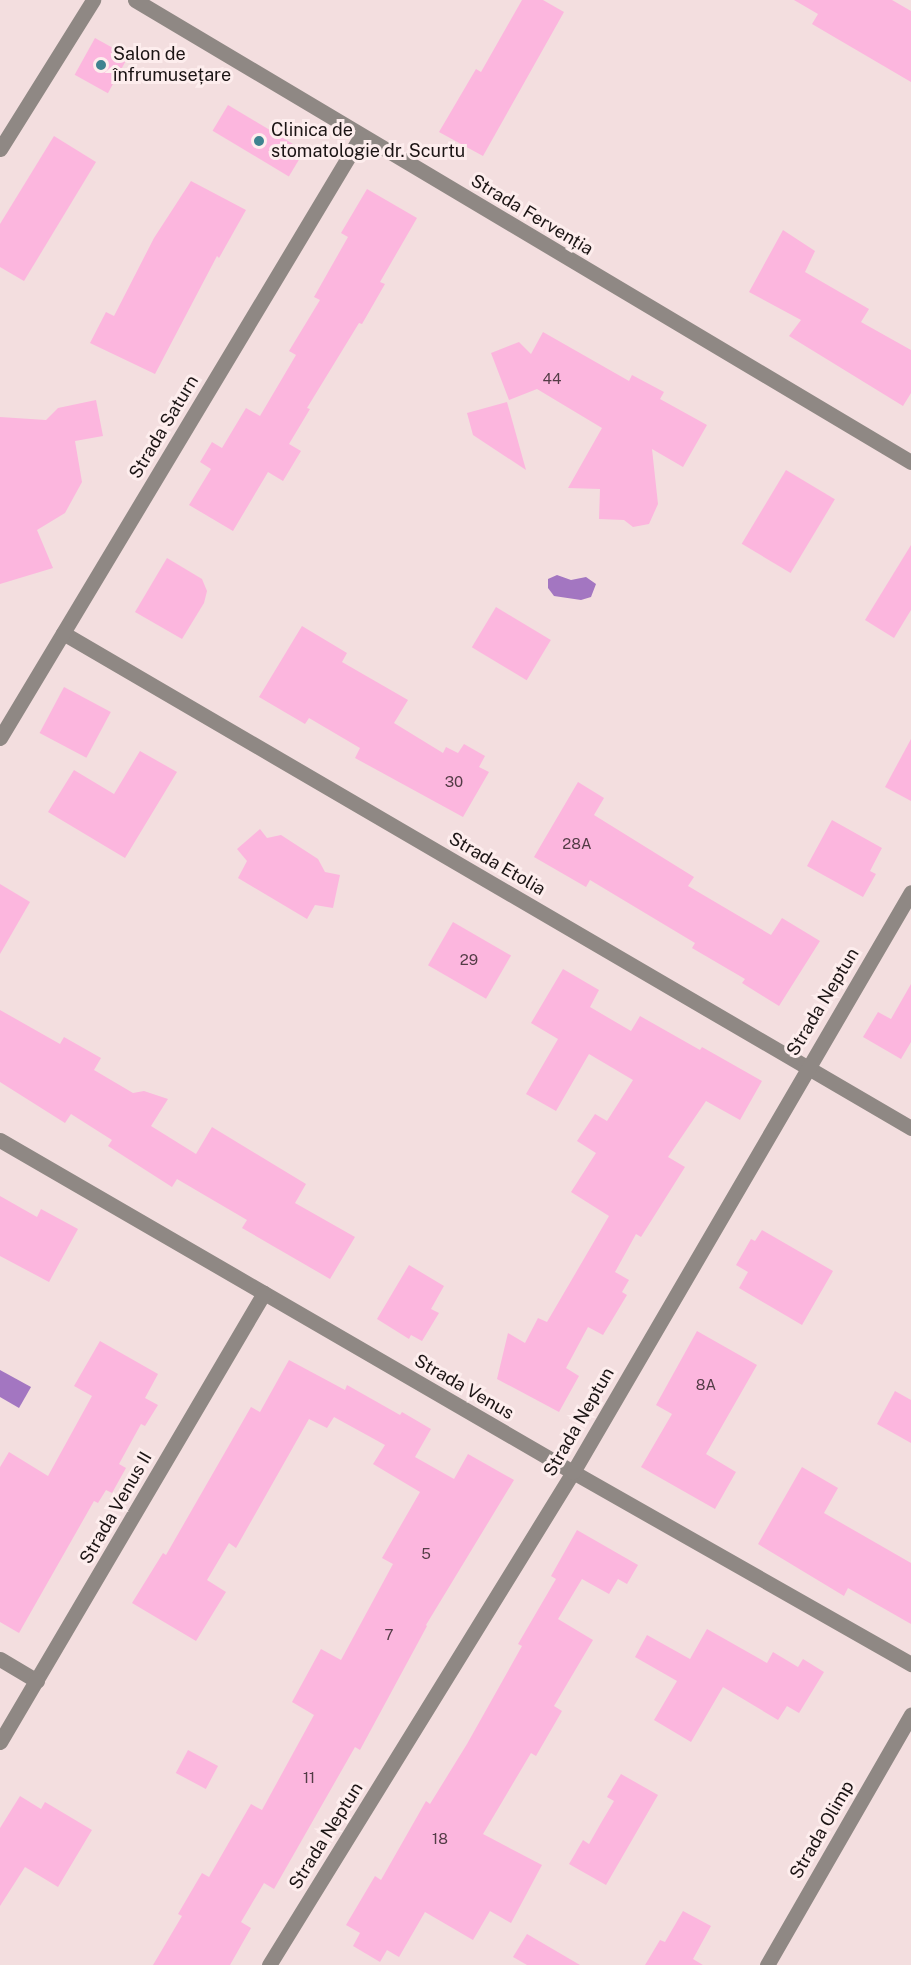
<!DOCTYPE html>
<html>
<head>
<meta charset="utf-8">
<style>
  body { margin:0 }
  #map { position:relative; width:911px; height:1965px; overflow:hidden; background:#f3dedf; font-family:"Public Sans",sans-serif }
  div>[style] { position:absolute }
  .water>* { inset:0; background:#a376c1 }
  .building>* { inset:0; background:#fcb6de; transform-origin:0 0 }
  .minor>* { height:15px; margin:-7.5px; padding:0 7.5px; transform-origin:7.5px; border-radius:7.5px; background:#8f8884 }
  .tertiary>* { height:15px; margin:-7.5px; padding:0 7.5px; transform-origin:7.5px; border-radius:7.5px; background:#8f8884 }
  .dots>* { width:16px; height:16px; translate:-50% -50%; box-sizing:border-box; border:3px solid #fdeded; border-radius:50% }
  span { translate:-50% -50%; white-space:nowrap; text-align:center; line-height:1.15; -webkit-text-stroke:6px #fdeded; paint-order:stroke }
  .number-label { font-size:15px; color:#533c46 }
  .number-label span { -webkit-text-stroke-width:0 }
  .poi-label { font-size:18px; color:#1b1414 }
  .left { translate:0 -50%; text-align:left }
  .street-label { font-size:18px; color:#1b1414 }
</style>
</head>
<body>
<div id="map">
  <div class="water">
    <i style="clip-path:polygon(557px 575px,571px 580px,586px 577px,596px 584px,591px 597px,581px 600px,554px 596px,548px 588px,548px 579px)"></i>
    <i style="clip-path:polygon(0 1370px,31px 1387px,19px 1408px,0 1397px)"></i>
  </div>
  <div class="building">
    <i style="clip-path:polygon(522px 0,543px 0,564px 12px,483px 156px,439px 132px,476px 69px,481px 72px)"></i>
    <i style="clip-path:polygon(794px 0,892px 0,911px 11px,911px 82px,812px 24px,818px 14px)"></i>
    <i style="left:95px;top:38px;width:38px;height:42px;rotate:29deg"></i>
    <i style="left:228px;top:105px;width:89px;height:30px;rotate:31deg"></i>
    <i style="clip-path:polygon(54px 136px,96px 162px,24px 281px,0 267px,0 224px)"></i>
    <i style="clip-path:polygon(191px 181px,246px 210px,219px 258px,217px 256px,155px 374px,90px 343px,106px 312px,114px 316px,154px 238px)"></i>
    <i style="clip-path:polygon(367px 189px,417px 218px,380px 282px,385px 284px,362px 324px,359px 323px,307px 408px,310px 409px,289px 444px,301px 451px,283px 481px,268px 472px,233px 531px,189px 505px,211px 469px,200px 462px,212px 442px,222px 448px,246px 408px,260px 416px,296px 355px,289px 351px,320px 300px,314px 297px,348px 237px,341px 233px)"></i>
    <i style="clip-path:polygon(783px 230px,815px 251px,805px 272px,869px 309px,861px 322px,911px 350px,911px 393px,903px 406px,789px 336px,801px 320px,749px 292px)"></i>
    <i style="clip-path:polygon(543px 332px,629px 381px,632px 375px,664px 392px,660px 399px,707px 425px,683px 467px,652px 449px,658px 504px,649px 524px,633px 527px,624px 520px,599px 519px,600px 489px,568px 488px,602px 428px,537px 389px,509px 400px,491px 353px,519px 342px,531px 354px)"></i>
    <i style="clip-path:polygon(96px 400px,103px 436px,75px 441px,82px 482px,65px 513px,37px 530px,53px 568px,0 584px,0 417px,46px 420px,58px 408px)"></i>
    <i style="clip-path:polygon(507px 402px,526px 470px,473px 435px,467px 413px)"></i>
    <i style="left:786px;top:470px;width:57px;height:86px;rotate:31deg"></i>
    <i style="clip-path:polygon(911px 545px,911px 610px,894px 638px,865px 620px)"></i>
    <i style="clip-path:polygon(167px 558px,202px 579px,207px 591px,204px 603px,182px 639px,135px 612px)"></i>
    <i style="left:496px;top:607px;width:64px;height:47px;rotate:31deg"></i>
    <i style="clip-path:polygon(302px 626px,347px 653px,342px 662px,408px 700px,394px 723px,443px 753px,446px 747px,458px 753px,464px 744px,485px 756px,479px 767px,489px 772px,463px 817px,355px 758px,360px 748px,309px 718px,305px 724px,259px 697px)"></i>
    <i style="left:64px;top:687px;width:53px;height:52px;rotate:28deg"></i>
    <i style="clip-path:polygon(911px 739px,911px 801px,885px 787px)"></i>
    <i style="clip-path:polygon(140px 751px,177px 772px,125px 858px,48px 812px,74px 770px,114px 794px)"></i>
    <i style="clip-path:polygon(578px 782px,604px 798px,594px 815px,694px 877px,688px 886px,771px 935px,782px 918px,820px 941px,779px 1006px,742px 983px,745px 979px,692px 948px,695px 943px,590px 880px,586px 887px,534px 857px)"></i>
    <i style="clip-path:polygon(832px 820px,882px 848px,870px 871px,876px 874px,863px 897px,807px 866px)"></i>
    <i style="clip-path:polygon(260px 829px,267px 838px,281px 835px,318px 859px,325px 872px,340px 875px,333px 908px,315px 905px,307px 919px,238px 878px,247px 861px,237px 849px)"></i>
    <i style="clip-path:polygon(0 884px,30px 902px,0 954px)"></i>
    <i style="left:453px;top:922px;width:67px;height:50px;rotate:30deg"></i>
    <i style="clip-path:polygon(563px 969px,599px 990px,590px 1007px,631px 1031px,640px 1016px,700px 1050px,702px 1047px,762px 1081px,740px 1120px,706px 1101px,668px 1157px,685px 1167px,641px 1237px,636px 1234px,615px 1272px,629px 1280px,622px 1292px,627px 1295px,603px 1335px,588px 1327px,566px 1368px,579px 1376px,559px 1412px,497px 1379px,508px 1333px,525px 1343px,538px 1318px,547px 1322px,609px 1216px,571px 1192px,596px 1153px,577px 1141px,595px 1114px,607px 1121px,633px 1080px,589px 1054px,556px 1111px,526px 1094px,558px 1039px,531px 1023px)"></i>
    <i style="clip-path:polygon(911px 984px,911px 1042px,901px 1059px,863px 1037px,878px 1012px,891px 1019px)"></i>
    <i style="clip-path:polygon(0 1010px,60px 1044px,64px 1037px,101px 1058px,94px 1070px,133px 1093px,144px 1091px,168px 1099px,151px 1126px,196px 1154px,212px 1127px,306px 1184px,295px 1203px,355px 1237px,330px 1279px,242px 1228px,247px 1220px,177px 1179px,172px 1187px,108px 1146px,112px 1140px,71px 1114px,65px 1123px,0 1082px)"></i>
    <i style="clip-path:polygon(0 1196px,37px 1217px,41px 1209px,78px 1229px,49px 1282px,0 1256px)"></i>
    <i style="clip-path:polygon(762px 1230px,833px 1271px,802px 1325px,739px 1288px,748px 1272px,736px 1265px,751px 1239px,755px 1241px)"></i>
    <i style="clip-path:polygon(409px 1265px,444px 1286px,431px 1309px,439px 1313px,422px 1341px,411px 1335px,409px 1339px,377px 1319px)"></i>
    <i style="clip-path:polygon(697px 1331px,757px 1365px,706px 1454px,736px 1472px,715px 1509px,641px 1467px,672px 1414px,656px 1405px)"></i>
    <i style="clip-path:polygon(100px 1341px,158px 1374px,145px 1398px,158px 1405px,145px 1426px,141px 1424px,119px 1464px,126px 1468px,112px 1493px,106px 1490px,98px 1503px,94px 1501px,19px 1633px,0 1622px,0 1467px,9px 1452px,48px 1476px,92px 1396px,74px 1386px)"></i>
    <i style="clip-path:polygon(289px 1360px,345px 1390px,347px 1385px,400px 1415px,402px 1412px,431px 1429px,415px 1457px,454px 1479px,468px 1454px,514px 1480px,426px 1625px,427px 1626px,360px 1750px,355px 1747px,274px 1889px,264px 1883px,241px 1922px,251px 1928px,230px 1965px,153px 1965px,182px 1916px,178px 1914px,202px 1873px,209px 1877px,251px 1804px,262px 1810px,314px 1715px,292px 1702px,321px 1649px,341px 1660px,393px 1564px,382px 1558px,420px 1492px,373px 1464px,385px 1445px,334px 1417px,327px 1428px,309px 1419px,236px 1548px,229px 1543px,207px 1580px,226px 1592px,196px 1641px,132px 1603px,163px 1553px,166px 1555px,251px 1407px,260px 1412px)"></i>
    <i style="clip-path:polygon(895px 1391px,911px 1400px,911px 1443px,877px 1424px)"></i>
    <i style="clip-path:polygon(802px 1467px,838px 1488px,824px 1513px,911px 1563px,911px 1624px,848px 1588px,844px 1596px,758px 1544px)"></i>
    <i style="clip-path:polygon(577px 1530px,638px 1565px,627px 1584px,618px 1579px,609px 1594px,582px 1579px,558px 1619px,593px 1640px,554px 1706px,562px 1711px,536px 1756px,531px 1753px,483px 1834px,542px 1865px,511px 1923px,490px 1911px,473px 1940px,425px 1912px,399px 1957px,387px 1950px,380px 1962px,353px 1946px,360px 1933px,346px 1925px,375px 1876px,381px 1880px,426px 1801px,430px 1804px,467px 1744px,522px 1646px,518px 1644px,556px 1579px,551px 1576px)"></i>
    <i style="clip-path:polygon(707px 1629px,767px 1663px,773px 1652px,798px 1667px,803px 1659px,824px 1672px,799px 1713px,787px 1706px,778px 1720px,723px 1687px,691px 1742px,654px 1720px,677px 1681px,635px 1657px,647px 1635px,690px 1659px)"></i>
    <i style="left:188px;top:1750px;width:34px;height:26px;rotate:28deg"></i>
    <i style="clip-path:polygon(621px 1774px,658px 1795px,606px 1885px,569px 1864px,583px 1840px,589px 1844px,601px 1823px,614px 1801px,607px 1797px)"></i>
    <i style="clip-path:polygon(20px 1796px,41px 1809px,45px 1802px,92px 1830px,58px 1887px,25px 1867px,0 1906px,0 1828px)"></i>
    <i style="clip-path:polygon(683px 1911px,711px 1926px,693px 1959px,703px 1965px,645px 1965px,660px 1940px,665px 1942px)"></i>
    <i style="clip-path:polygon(527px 1934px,580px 1965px,527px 1965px,513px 1957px)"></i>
  </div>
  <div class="minor">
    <i style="left:0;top:149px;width:176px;rotate:-58deg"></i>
    <i style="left:63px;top:633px;width:982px;rotate:30.27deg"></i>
    <i style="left:0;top:1140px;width:662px;rotate:30.09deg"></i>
    <i style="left:573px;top:1472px;width:389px;rotate:29.6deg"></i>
    <i style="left:0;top:1659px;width:43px;rotate:30.7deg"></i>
    <i style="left:0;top:1742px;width:521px;rotate:-59.55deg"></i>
    <i style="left:269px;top:1965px;width:579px;rotate:-58.34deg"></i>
    <i style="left:573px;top:1472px;width:671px;rotate:-59.77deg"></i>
    <i style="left:767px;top:1965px;width:289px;rotate:-60.1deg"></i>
  </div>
  <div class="tertiary">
    <i style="left:135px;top:0;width:903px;rotate:30.77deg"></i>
    <i style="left:0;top:738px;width:702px;rotate:-59.05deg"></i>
  </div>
  <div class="dots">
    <i style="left:101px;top:65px;background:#3e8390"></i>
    <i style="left:259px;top:141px;background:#3e8390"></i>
  </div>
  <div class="number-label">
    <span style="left:552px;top:379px">44</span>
    <span style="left:454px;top:782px">30</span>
    <span style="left:577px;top:844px">28A</span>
    <span style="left:469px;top:960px">29</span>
    <span style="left:706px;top:1385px">8A</span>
    <span style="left:426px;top:1554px">5</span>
    <span style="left:389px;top:1635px">7</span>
    <span style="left:309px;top:1778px">11</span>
    <span style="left:440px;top:1839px">18</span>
  </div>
  <div class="poi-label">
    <span class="left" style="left:113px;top:65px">Salon de<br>înfrumusețare</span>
    <span class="left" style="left:271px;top:141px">Clinica de<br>stomatologie dr. Scurtu</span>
  </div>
  <div class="street-label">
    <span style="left:532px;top:215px;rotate:31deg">Strada Fervenția</span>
    <span style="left:164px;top:427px;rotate:-59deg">Strada Saturn</span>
    <span style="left:497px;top:864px;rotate:30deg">Strada Etolia</span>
    <span style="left:823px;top:1002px;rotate:-59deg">Strada Neptun</span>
    <span style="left:464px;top:1387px;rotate:30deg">Strada Venus</span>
    <span style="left:579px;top:1422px;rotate:-60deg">Strada Neptun</span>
    <span style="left:116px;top:1508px;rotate:-60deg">Strada Venus II</span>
    <span style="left:822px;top:1830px;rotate:-60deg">Strada Olimp</span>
    <span style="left:326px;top:1836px;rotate:-58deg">Strada Neptun</span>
  </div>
</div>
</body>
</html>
